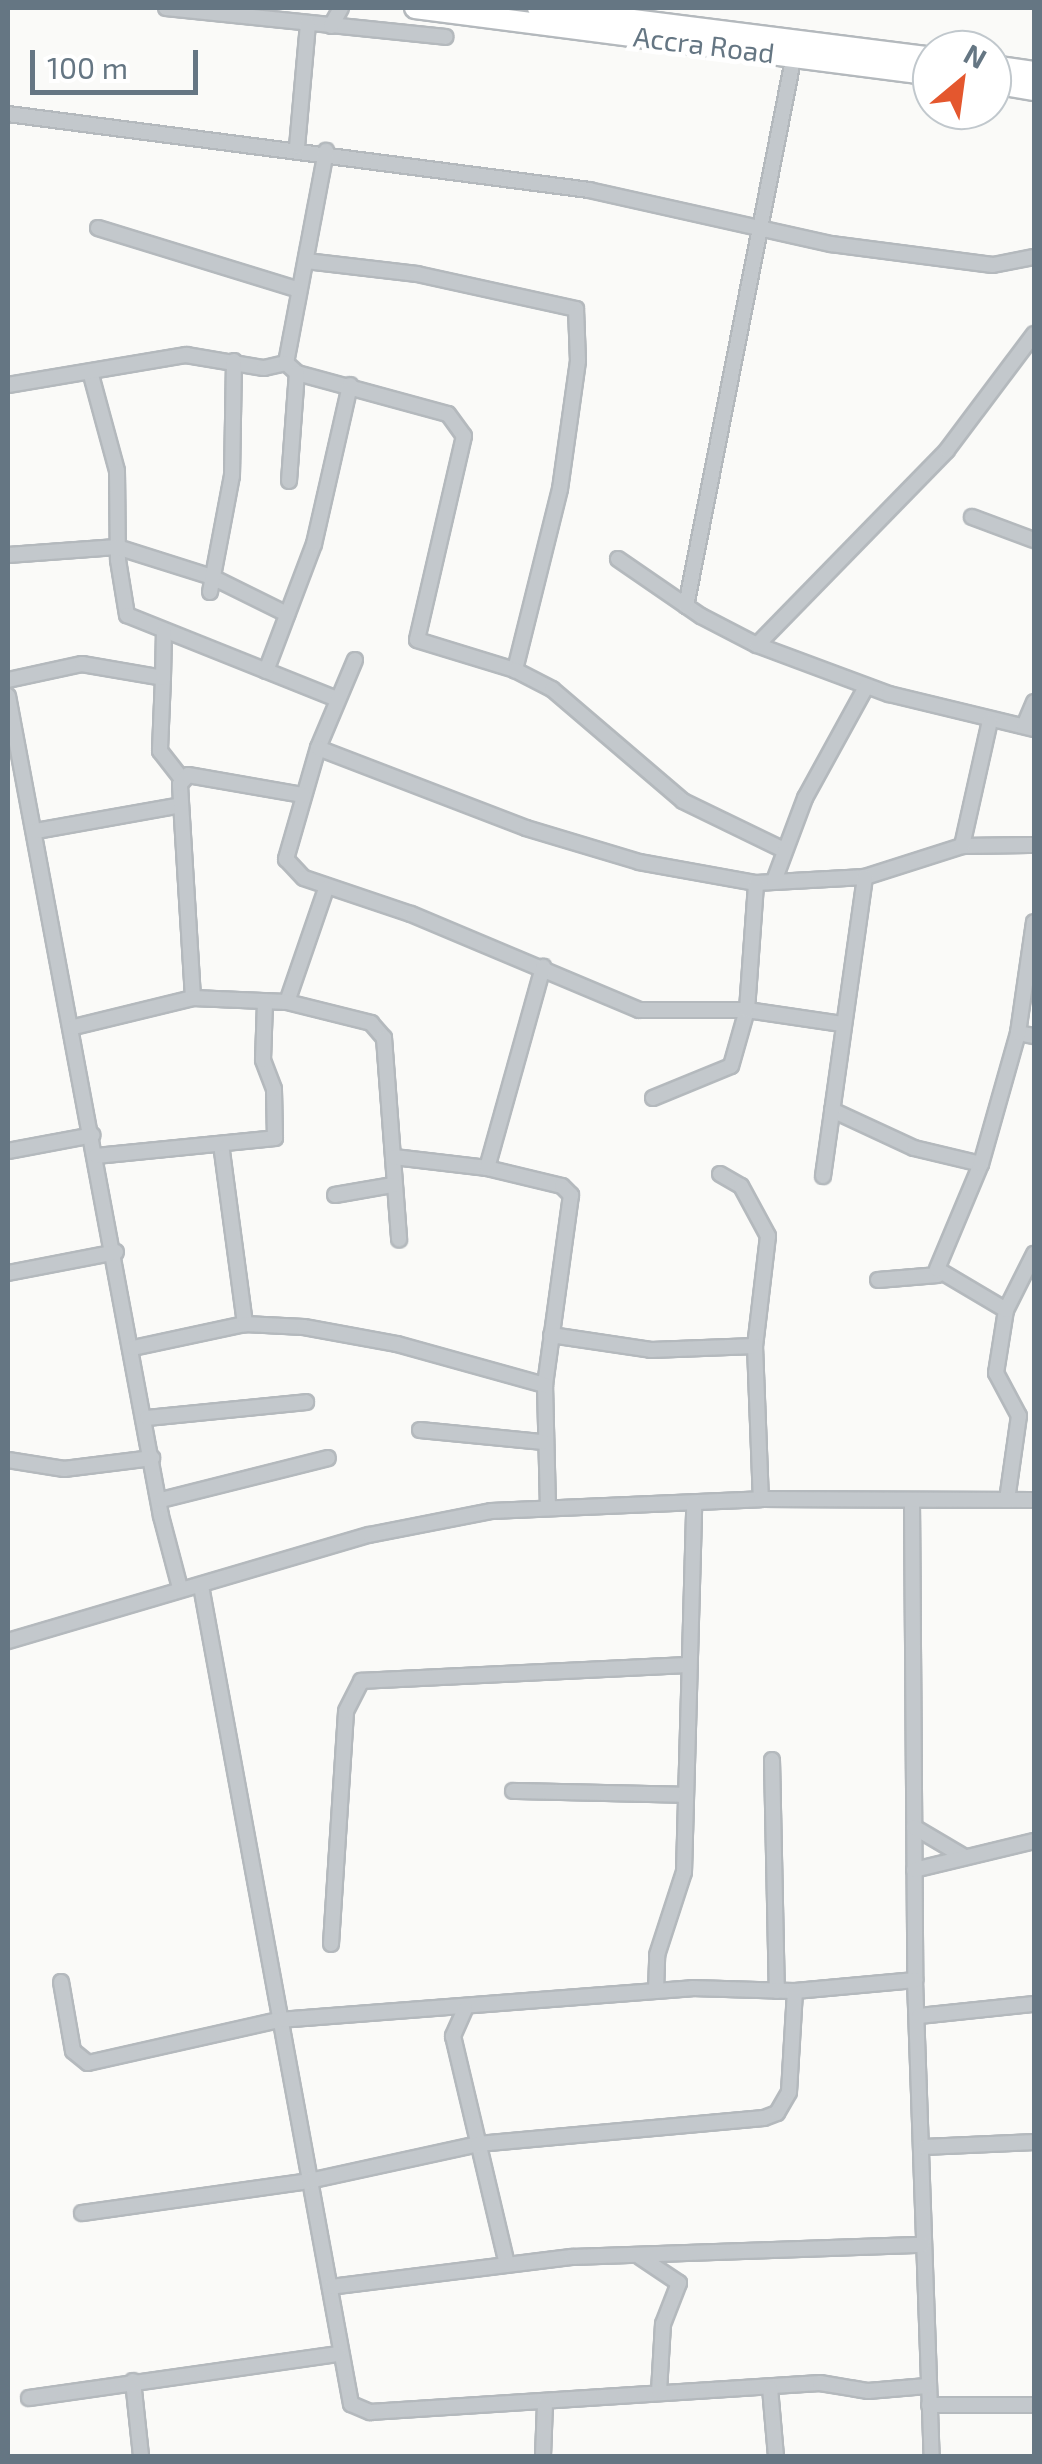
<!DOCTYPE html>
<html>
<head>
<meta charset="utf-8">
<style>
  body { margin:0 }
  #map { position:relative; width:1042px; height:2464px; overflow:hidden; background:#fafaf8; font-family:"Exo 2",sans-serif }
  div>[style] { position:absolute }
  .roads { filter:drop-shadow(2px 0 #b4b9bd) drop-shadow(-2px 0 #b4b9bd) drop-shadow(0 2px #b4b9bd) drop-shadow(0 -2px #b4b9bd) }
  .minor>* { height:14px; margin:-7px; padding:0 7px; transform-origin:7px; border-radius:7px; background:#c3c8cc }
  .highway>* { height:20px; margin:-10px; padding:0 10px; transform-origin:10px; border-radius:10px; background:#fff }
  span { translate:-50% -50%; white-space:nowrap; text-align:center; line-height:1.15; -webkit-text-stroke:10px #fff; paint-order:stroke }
  .street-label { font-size:28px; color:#657683 }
  .frame { position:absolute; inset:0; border:10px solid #657683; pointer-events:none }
  .north { position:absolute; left:912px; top:30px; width:100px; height:100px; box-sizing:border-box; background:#fff; border:2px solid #c1c8cd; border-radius:50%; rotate:29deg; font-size:28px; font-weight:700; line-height:40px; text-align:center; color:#657683 }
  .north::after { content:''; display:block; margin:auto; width:35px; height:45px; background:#e4572e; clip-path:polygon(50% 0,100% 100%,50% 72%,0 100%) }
  .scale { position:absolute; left:30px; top:50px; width:168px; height:45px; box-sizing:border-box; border:5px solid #657683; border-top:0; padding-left:12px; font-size:30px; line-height:35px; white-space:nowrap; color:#657683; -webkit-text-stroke:8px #fff; paint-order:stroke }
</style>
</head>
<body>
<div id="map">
  <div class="roads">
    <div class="minor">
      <i style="left:166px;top:8px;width:281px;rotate:5.9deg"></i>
      <i style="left:331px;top:26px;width:21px;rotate:-61deg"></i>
      <i style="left:8px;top:114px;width:586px;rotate:7.45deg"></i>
      <i style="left:589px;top:190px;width:248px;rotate:12.6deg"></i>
      <i style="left:831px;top:244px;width:163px;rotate:7.4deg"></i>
      <i style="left:993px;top:265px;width:42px;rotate:-11deg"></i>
      <i style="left:297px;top:147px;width:123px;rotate:-84.9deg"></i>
      <i style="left:98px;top:228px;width:210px;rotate:17.1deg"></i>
      <i style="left:306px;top:261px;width:112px;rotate:6.7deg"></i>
      <i style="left:417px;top:274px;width:163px;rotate:12.4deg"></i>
      <i style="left:576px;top:309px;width:52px;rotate:87.8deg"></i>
      <i style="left:578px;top:361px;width:129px;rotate:98deg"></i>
      <i style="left:560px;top:489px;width:187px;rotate:104deg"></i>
      <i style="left:286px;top:363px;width:216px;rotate:-79.3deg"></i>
      <i style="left:91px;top:375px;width:99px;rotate:74.8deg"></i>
      <i style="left:117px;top:471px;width:89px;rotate:89.4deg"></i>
      <i style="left:118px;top:560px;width:56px;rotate:80.7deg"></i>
      <i style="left:127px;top:615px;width:226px;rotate:21.8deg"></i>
      <i style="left:8px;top:385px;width:181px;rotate:-9.6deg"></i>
      <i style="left:186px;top:355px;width:79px;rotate:9.5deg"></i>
      <i style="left:264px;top:368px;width:23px;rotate:-13deg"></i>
      <i style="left:286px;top:363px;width:15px;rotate:42deg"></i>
      <i style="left:297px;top:373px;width:156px;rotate:15.2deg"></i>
      <i style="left:448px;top:414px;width:27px;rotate:54deg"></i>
      <i style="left:464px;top:436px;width:209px;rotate:103deg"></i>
      <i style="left:417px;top:640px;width:102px;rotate:17deg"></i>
      <i style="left:515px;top:670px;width:42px;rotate:27.2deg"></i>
      <i style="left:552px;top:689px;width:172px;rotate:40.5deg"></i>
      <i style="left:683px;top:801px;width:110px;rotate:25.9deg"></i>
      <i style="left:289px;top:481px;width:108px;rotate:-85.8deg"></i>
      <i style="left:972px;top:517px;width:66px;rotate:20.4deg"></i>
      <i style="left:8px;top:555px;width:109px;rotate:-4.2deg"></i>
      <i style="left:117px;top:547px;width:100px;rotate:17.5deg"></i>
      <i style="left:212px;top:577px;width:84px;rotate:26.3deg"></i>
      <i style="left:618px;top:559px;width:101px;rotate:34.5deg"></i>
      <i style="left:701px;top:616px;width:63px;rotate:27.4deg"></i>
      <i style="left:757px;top:645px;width:141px;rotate:20.4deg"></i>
      <i style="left:889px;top:694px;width:149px;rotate:13.6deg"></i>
      <i style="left:210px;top:592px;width:118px;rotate:-79.3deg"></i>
      <i style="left:232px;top:476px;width:115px;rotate:-89deg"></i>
      <i style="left:686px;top:606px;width:561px;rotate:-78.91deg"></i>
      <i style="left:757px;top:645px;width:272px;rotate:-45.7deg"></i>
      <i style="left:947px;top:450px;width:145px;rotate:-53.1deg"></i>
      <i style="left:355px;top:660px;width:95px;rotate:112.8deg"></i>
      <i style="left:318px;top:748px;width:116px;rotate:106.1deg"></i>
      <i style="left:286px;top:859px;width:26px;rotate:47deg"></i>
      <i style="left:304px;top:878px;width:113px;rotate:18.6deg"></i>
      <i style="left:411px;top:914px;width:247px;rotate:22.8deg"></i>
      <i style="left:639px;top:1010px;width:108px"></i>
      <i style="left:747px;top:1010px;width:96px;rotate:8.4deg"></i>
      <i style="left:266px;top:671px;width:136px;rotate:-69.3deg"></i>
      <i style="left:314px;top:544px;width:163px;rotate:-77.2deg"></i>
      <i style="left:163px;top:678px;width:73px;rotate:92.4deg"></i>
      <i style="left:160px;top:751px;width:36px;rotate:52deg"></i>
      <i style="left:8px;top:680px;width:76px;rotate:-12.2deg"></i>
      <i style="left:82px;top:664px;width:82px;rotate:9.8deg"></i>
      <i style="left:163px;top:678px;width:46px;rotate:-88.8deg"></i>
      <i style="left:8px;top:696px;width:834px;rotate:79.43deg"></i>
      <i style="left:161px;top:1516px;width:74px;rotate:75.2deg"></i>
      <i style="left:1024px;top:726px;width:26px;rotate:-67deg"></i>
      <i style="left:318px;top:748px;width:223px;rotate:21deg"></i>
      <i style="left:526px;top:828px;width:118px;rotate:16.7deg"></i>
      <i style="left:639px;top:862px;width:119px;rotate:10.2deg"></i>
      <i style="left:756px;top:883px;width:109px;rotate:-3.2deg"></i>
      <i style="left:865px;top:877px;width:102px;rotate:-17.7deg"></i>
      <i style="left:962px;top:846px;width:72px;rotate:-0.8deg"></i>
      <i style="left:36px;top:831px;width:143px;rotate:-10.1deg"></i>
      <i style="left:962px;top:846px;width:128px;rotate:-77.4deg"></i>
      <i style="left:774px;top:881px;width:89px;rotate:-69.5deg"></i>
      <i style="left:805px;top:798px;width:127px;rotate:-61.2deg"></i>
      <i style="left:193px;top:998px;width:214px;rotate:-93.5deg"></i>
      <i style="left:180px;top:784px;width:12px;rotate:-48deg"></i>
      <i style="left:188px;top:775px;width:117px;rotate:9.9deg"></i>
      <i style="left:287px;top:1002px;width:120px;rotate:-71deg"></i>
      <i style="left:74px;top:1027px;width:122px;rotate:-13.7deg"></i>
      <i style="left:193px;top:998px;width:94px;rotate:2.4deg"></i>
      <i style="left:287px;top:1002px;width:87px;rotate:14deg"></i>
      <i style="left:371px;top:1023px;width:20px;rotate:49deg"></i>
      <i style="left:384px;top:1038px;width:202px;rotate:85.7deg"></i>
      <i style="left:1018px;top:1033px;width:16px;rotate:11deg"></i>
      <i style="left:653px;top:1098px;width:84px;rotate:-22.3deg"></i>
      <i style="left:731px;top:1066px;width:58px;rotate:-74.1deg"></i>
      <i style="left:747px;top:1010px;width:127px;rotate:-85.9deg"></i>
      <i style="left:832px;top:1110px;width:90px;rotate:24.9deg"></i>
      <i style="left:914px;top:1148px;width:69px;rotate:13.4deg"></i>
      <i style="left:221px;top:1144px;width:182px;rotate:82.4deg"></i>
      <i style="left:8px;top:1151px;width:86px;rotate:-10.7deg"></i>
      <i style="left:96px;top:1156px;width:180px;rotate:-5.7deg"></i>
      <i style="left:275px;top:1138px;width:49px;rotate:-91.2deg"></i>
      <i style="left:274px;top:1089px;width:31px;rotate:-111deg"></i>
      <i style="left:263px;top:1060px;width:56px;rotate:-88deg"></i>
      <i style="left:394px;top:1157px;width:94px;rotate:6.7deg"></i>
      <i style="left:487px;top:1168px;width:77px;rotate:13.5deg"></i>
      <i style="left:562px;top:1186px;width:13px;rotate:45deg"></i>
      <i style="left:571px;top:1195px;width:192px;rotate:97.8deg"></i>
      <i style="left:545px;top:1385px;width:120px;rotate:88.6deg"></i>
      <i style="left:487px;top:1168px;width:209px;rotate:-74.4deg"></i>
      <i style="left:720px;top:1174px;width:24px;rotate:30deg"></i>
      <i style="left:741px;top:1186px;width:57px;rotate:61.6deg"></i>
      <i style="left:768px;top:1236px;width:111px;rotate:96.7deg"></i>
      <i style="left:755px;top:1346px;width:153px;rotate:87.8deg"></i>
      <i style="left:823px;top:1176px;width:302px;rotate:-82deg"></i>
      <i style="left:335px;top:1195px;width:59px;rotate:-9.8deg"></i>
      <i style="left:8px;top:1273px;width:110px;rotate:-11deg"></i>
      <i style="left:878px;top:1280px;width:60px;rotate:-4.8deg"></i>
      <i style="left:1006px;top:1310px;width:80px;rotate:-149.3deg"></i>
      <i style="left:937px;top:1269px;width:114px;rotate:-67.3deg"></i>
      <i style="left:981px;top:1164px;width:136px;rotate:-74.2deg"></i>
      <i style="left:1018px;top:1033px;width:112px;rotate:-81.8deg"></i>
      <i style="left:551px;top:1335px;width:101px;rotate:8.5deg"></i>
      <i style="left:651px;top:1350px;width:104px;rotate:-2.2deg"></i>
      <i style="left:133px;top:1348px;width:115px;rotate:-12.1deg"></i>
      <i style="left:245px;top:1324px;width:59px;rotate:2.9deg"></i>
      <i style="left:304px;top:1327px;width:95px;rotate:10.4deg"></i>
      <i style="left:397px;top:1344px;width:154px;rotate:15.5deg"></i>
      <i style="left:147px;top:1418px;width:160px;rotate:-5.7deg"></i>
      <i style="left:420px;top:1430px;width:124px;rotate:5.6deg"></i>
      <i style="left:8px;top:1460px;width:57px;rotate:9.1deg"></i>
      <i style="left:64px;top:1469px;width:89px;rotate:-7.1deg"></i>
      <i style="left:161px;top:1500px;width:172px;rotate:-14.1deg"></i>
      <i style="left:1007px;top:1500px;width:85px;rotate:-81.9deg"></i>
      <i style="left:1019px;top:1416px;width:49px;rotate:-118.1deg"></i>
      <i style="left:996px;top:1373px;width:64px;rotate:-81deg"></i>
      <i style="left:1006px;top:1310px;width:63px;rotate:-63.4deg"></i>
      <i style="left:912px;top:1502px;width:478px;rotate:89.6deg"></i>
      <i style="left:915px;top:1980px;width:476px;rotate:88deg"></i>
      <i style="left:201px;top:1586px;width:832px;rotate:79.61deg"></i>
      <i style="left:351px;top:2404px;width:21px;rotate:23deg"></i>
      <i style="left:370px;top:2412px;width:451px;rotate:-3.7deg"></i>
      <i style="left:820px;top:2383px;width:49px;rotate:9.5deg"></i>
      <i style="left:868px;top:2391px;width:59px;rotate:-4.8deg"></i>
      <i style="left:8px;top:1641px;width:376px;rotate:-16.4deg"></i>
      <i style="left:369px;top:1535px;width:124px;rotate:-11.1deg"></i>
      <i style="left:491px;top:1511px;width:270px;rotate:-2.5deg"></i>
      <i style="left:761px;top:1499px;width:273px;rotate:0.2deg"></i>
      <i style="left:772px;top:1760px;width:231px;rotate:88.8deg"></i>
      <i style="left:513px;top:1791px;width:173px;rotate:1.3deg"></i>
      <i style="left:914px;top:1827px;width:57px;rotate:30.6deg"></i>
      <i style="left:914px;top:1870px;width:123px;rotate:-13.6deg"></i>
      <i style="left:331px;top:1944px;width:233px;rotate:-86.3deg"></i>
      <i style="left:346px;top:1711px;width:34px;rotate:-63deg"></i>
      <i style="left:361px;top:1681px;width:325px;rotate:-2.8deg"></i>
      <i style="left:61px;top:1982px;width:70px;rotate:80.1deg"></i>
      <i style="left:73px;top:2051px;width:19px;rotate:39deg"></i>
      <i style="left:88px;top:2063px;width:196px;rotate:-12.7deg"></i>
      <i style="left:279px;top:2020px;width:414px;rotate:-4.4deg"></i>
      <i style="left:692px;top:1988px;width:103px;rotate:1.7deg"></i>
      <i style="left:795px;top:1991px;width:121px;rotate:-5.2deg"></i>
      <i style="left:656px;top:1991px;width:36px;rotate:-88deg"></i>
      <i style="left:657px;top:1955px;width:87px;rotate:-72deg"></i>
      <i style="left:684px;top:1872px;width:369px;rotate:-88.4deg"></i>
      <i style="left:465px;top:2009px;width:30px;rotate:114deg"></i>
      <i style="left:453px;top:2036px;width:235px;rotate:76.7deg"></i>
      <i style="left:919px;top:2016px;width:116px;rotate:-6deg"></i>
      <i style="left:925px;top:2147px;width:109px;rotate:-2.6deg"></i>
      <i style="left:82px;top:2213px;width:229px;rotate:-8deg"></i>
      <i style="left:309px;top:2181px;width:173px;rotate:-12.3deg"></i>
      <i style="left:478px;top:2144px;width:287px;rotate:-5.2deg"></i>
      <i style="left:764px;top:2118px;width:14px;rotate:-21deg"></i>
      <i style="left:777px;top:2113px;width:24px;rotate:-60deg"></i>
      <i style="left:789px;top:2092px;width:101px;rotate:-86.6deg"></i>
      <i style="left:640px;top:2257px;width:47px;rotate:33.7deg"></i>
      <i style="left:679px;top:2283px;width:44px;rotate:111.3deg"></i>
      <i style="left:663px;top:2324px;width:68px;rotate:93.4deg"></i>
      <i style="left:330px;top:2287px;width:244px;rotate:-7.1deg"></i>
      <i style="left:572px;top:2257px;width:351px;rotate:-2deg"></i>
      <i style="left:133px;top:2381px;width:75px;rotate:83.9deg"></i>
      <i style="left:770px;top:2388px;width:68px;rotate:85deg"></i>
      <i style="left:29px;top:2398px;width:313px;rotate:-8.1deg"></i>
      <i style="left:929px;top:2405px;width:105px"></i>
      <i style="left:543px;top:2456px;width:52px;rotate:-87.8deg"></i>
    </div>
    <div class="highway">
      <i style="left:415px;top:8px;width:521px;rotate:7.38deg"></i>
      <i style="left:538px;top:8px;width:397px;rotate:7.2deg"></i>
      <i style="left:992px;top:66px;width:42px;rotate:8.1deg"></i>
      <i style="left:992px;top:83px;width:43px;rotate:9.5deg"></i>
    </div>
  </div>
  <div class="street-label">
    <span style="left:704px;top:44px;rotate:7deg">Accra Road</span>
  </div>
  <div class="frame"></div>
  <div class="north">N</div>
  <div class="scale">100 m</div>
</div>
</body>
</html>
